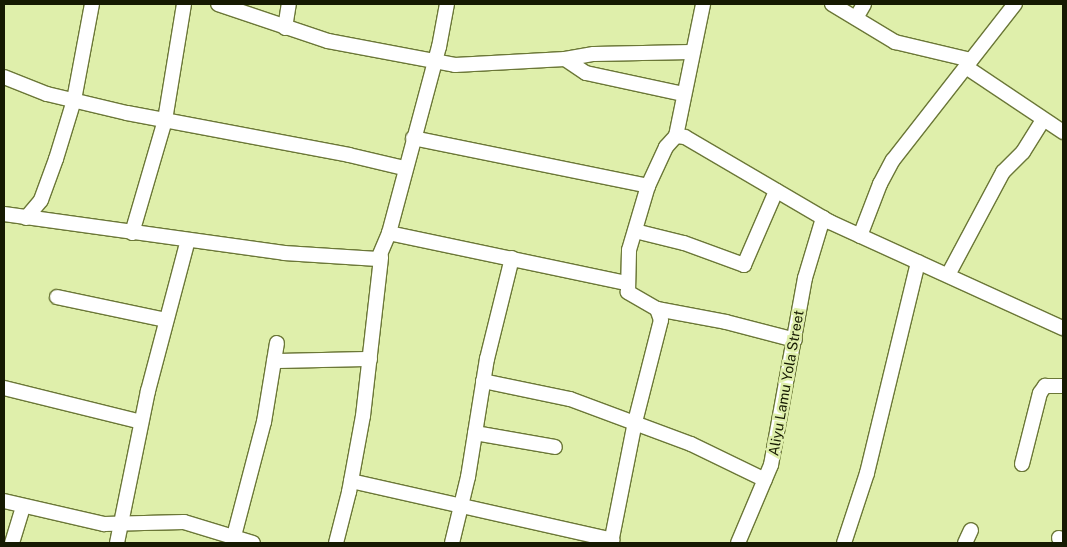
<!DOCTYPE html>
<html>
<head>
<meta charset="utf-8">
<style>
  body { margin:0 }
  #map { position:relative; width:1067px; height:547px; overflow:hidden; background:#dfefab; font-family:"Public Sans",sans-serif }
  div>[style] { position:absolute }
  .roads { filter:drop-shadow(1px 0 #6b7737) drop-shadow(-1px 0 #6b7737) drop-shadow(0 1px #6b7737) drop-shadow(0 -1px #6b7737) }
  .minor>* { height:14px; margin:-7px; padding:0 7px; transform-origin:7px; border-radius:7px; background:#fff }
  span { translate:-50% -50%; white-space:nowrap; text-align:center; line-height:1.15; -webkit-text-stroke:5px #dfefab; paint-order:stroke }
  .street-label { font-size:14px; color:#161a02 }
  .frame { position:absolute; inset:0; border:5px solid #161a02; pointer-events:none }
</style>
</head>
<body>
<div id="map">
  <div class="roads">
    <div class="minor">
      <i style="left:218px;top:4px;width:116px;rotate:18.6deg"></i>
      <i style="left:328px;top:41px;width:129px;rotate:10.7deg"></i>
      <i style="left:455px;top:65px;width:110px;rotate:-3.1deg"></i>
      <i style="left:565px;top:59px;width:29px;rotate:-10deg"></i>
      <i style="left:594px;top:54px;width:97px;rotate:-1.2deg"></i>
      <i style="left:832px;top:4px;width:74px;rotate:31.1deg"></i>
      <i style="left:895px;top:42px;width:78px;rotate:13.3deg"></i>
      <i style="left:856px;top:18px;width:16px;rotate:-60deg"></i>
      <i style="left:285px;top:28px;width:24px;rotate:-81deg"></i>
      <i style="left:565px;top:59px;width:25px;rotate:34deg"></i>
      <i style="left:586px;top:73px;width:99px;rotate:12.2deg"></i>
      <i style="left:966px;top:67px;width:117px;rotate:33.8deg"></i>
      <i style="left:4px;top:77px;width:46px;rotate:21.6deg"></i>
      <i style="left:47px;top:94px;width:82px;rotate:13.4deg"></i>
      <i style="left:127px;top:113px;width:226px;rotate:10.7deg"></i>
      <i style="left:349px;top:155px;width:57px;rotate:13.3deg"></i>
      <i style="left:676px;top:136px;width:135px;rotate:-78.4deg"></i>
      <i style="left:413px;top:138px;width:240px;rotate:11.5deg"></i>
      <i style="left:4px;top:214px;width:283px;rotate:7.9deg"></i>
      <i style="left:284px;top:253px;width:94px;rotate:3.7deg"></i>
      <i style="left:378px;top:259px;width:28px;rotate:-67deg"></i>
      <i style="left:389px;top:233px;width:193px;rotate:-75deg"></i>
      <i style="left:439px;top:47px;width:44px;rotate:-79.5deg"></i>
      <i style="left:26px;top:218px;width:23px;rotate:-50deg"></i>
      <i style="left:41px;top:200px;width:44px;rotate:-69.9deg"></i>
      <i style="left:56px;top:159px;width:62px;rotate:-73deg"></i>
      <i style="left:74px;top:100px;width:98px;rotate:-79.4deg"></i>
      <i style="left:635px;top:231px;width:50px;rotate:13.8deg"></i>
      <i style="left:684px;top:243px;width:64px;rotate:20.1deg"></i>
      <i style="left:744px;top:265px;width:81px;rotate:-66.6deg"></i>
      <i style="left:132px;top:233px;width:118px;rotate:-73.7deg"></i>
      <i style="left:165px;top:120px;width:118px;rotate:-80.7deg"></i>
      <i style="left:389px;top:233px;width:242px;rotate:11.9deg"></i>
      <i style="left:860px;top:236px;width:56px;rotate:-69deg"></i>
      <i style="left:880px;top:184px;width:27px;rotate:-62deg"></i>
      <i style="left:893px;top:160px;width:198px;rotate:-52deg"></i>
      <i style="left:948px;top:275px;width:117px;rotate:-61.9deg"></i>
      <i style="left:1003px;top:172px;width:28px;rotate:-45deg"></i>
      <i style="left:1023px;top:152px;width:38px;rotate:-58deg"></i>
      <i style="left:57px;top:297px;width:111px;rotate:11.9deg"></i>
      <i style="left:657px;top:309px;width:70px;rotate:10.7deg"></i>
      <i style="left:726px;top:322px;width:71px;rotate:14.6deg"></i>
      <i style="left:274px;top:361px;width:96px;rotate:-1.2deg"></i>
      <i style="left:483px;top:381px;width:89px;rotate:11.7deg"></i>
      <i style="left:570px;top:399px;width:129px;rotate:20.4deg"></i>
      <i style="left:691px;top:444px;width:82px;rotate:25.9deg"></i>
      <i style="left:4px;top:388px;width:141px;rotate:13.9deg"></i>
      <i style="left:475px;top:433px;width:81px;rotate:9.9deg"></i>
      <i style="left:1022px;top:464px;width:73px;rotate:-75.8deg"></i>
      <i style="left:1040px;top:393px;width:9px;rotate:-54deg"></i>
      <i style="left:1045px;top:386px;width:18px"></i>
      <i style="left:351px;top:481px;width:268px;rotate:12.7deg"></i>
      <i style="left:4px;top:501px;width:103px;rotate:13deg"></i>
      <i style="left:104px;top:524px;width:80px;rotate:-1.4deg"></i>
      <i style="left:184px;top:522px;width:72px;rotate:16.9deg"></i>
      <i style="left:234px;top:536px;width:118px;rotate:-75.3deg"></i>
      <i style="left:264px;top:422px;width:80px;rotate:-80.7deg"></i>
      <i style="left:1059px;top:538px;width:4px;rotate:27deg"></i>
      <i style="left:12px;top:543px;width:38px;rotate:-73deg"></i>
      <i style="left:117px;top:543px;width:155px;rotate:-78.5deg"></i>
      <i style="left:148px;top:391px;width:156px;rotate:-75.2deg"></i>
      <i style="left:336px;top:543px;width:53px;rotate:-75.7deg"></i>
      <i style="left:349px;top:492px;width:77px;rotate:-79.6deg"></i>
      <i style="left:363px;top:416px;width:160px;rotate:-83.5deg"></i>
      <i style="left:452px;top:543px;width:68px;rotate:-76.4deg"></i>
      <i style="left:468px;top:477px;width:120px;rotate:-80.9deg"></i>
      <i style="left:487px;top:359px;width:104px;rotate:-76.1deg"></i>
      <i style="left:611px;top:543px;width:123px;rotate:-78.8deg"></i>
      <i style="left:635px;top:422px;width:105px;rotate:-75.7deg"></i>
      <i style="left:661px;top:320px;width:12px;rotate:-110deg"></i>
      <i style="left:657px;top:309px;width:34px;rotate:-150deg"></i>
      <i style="left:628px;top:292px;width:42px;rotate:-88.6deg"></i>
      <i style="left:629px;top:250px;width:67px;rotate:-73.5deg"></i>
      <i style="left:648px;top:186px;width:43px;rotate:-65.2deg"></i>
      <i style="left:666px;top:147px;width:15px;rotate:-48deg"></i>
      <i style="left:676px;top:136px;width:9px;rotate:6deg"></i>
      <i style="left:685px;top:137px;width:168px;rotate:30.4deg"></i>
      <i style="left:830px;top:222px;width:256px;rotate:24.5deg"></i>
      <i style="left:738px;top:543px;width:85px;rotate:-67.1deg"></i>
      <i style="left:771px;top:465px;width:190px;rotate:-79.7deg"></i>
      <i style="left:805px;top:278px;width:63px;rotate:-73.3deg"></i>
      <i style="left:844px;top:543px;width:74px;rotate:-71.8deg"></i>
      <i style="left:867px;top:473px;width:217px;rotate:-76.4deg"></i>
      <i style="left:965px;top:543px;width:14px;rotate:-65deg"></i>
    </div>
  </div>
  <div class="street-label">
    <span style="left:786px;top:383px;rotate:-80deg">Aliyu Lamu Yola Street</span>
  </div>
  <div class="frame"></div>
</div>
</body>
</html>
